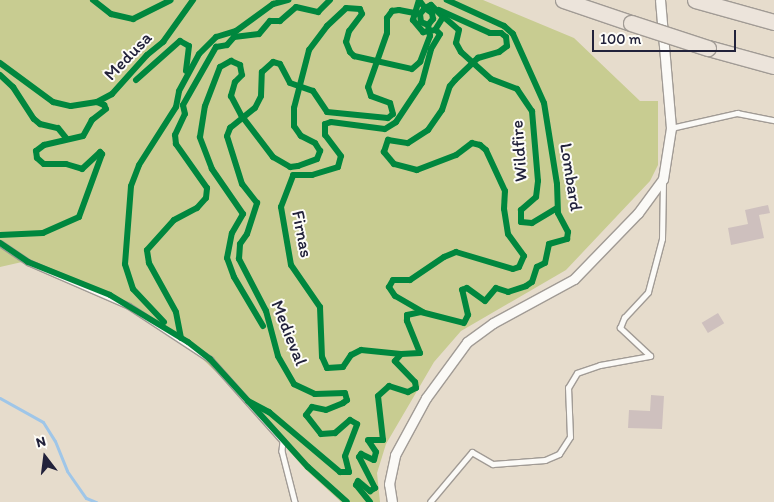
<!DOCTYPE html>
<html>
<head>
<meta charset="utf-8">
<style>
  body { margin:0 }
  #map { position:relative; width:774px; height:502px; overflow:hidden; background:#e6dccc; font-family:Itim,sans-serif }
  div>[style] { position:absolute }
  .green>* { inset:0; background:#c8cc91 }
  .stream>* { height:3px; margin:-1.5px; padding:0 1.5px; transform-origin:1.5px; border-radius:1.5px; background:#9fc6e8 }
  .building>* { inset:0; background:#cec0be; transform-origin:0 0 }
  .roads { filter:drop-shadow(1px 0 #a19b95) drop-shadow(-1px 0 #a19b95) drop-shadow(0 1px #a19b95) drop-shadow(0 -1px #a19b95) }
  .lane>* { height:4.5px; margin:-2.25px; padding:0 2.25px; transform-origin:2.25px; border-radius:2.25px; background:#fbfaf7 }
  .street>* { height:9px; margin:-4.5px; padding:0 4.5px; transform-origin:4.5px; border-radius:4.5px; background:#fbfaf7 }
  .highway>* { height:15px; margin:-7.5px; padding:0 7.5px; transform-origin:7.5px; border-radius:7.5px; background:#ece4db }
  .bridges { filter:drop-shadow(1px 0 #a19b95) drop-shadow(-1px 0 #a19b95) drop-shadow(0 1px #a19b95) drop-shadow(0 -1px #a19b95) }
  .highway-bridge>* { height:15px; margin:-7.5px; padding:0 7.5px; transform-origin:7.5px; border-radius:7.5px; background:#ece4db }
  .cycleway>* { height:6px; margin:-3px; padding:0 3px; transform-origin:3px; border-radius:3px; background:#00873e }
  span { translate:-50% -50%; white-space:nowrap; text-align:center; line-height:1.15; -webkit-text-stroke:4px #fdfcf7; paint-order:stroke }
  .street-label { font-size:18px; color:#22223b }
  .north { position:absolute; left:20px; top:432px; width:50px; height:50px; -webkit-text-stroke:4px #fdfcf7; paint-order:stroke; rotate:345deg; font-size:14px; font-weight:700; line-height:20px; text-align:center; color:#22223b }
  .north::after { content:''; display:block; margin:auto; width:18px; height:22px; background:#22223b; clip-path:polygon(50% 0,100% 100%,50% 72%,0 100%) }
  .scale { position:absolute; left:592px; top:30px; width:144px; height:22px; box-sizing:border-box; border:2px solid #22223b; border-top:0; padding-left:6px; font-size:15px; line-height:18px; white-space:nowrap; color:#22223b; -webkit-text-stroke:4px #fdfcf7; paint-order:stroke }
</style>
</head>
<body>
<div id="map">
  <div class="green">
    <i style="clip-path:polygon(0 0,483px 0,574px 38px,640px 101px,658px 101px,658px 165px,650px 181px,566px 270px,461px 331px,434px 362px,386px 444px,377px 473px,380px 502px,341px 502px,305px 469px,240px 395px,193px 350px,126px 306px,64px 279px,22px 262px,0 267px)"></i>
  </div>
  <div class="stream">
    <i style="left:0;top:398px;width:49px;rotate:29.2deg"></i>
    <i style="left:43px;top:422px;width:22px;rotate:58deg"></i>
    <i style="left:55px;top:441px;width:32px;rotate:68deg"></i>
    <i style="left:67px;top:471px;width:33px;rotate:55deg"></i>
    <i style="left:86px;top:498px;width:11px;rotate:22deg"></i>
  </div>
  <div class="building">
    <i style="clip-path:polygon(768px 205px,770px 213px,759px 215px,764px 238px,731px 245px,728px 228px,748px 224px,745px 210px)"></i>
    <i style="left:718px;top:313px;width:12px;height:19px;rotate:59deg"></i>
    <i style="clip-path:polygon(651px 395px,664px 396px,662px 429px,628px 428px,629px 410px,650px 411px)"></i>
  </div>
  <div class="roads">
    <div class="lane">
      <i style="left:671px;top:128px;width:68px;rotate:-12.8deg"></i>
      <i style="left:737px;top:113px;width:38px;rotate:11deg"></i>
      <i style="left:0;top:243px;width:34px;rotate:34deg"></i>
      <i style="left:28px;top:262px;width:110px;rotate:23.5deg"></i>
      <i style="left:129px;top:306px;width:97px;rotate:33.2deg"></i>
      <i style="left:210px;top:359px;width:110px;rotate:48.3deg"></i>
      <i style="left:283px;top:441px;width:10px;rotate:96deg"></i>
      <i style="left:282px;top:451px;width:53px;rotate:75.7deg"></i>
      <i style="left:430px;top:502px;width:65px;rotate:-50deg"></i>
      <i style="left:472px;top:452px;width:24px;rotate:30deg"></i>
      <i style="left:493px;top:464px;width:52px;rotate:-4.4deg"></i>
      <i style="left:545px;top:460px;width:15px;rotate:-23deg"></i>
      <i style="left:559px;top:454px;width:20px;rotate:-57deg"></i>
      <i style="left:570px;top:437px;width:49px;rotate:-92.3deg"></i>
      <i style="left:568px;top:388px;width:17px;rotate:-59deg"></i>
      <i style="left:577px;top:373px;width:24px;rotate:-19deg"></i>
      <i style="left:600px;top:365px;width:51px;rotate:-10.2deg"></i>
      <i style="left:650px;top:356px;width:41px;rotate:-137deg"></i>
      <i style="left:620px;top:328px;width:11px;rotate:-68deg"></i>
      <i style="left:624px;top:318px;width:35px;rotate:-47deg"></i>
      <i style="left:648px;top:292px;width:55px;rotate:-75.2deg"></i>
      <i style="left:662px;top:239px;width:57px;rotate:-89deg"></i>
    </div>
    <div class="street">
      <i style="left:392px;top:502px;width:18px;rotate:-99deg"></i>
      <i style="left:389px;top:484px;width:30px;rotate:-78deg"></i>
      <i style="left:395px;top:455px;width:65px;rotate:-61.5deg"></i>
      <i style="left:426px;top:398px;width:69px;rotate:-53.8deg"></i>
      <i style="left:467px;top:342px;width:32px;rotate:-36deg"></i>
      <i style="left:493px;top:323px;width:92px;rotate:-28.5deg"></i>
      <i style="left:574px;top:279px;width:92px;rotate:-45.9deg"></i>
      <i style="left:638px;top:213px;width:42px;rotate:-53.7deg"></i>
      <i style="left:663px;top:179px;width:52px;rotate:-81.1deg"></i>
      <i style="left:671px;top:128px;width:128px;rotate:-94.9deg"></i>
    </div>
    <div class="highway">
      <i style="left:563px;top:0;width:72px;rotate:18.7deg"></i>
      <i style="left:695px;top:0;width:82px;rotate:15.6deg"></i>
      <i style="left:708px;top:48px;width:68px;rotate:15.3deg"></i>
    </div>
  </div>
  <div class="bridges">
    <div class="highway-bridge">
      <i style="left:631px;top:23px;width:81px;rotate:18deg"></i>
    </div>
  </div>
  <div class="cycleway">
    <i style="left:93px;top:0;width:23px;rotate:38deg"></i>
    <i style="left:111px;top:14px;width:23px;rotate:13deg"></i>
    <i style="left:133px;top:19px;width:42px;rotate:-26.6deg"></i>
    <i style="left:419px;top:0;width:21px;rotate:107deg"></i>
    <i style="left:413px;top:20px;width:16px;rotate:50deg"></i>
    <i style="left:423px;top:32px;width:12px;rotate:-9deg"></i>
    <i style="left:435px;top:30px;width:15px;rotate:-58deg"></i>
    <i style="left:443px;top:17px;width:17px;rotate:-135deg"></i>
    <i style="left:431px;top:5px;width:7px;rotate:153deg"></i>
    <i style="left:425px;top:8px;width:8px;rotate:130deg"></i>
    <i style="left:420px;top:14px;width:8px;rotate:83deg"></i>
    <i style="left:421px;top:22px;width:8px;rotate:23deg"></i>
    <i style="left:428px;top:25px;width:8px;rotate:-50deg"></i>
    <i style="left:433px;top:19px;width:6px;rotate:-99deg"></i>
    <i style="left:432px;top:13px;width:9px;rotate:-144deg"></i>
    <i style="left:425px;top:8px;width:10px;rotate:-127deg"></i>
    <i style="left:445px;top:18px;width:18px;rotate:41deg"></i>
    <i style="left:459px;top:30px;width:13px;rotate:103deg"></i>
    <i style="left:456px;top:43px;width:10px;rotate:61deg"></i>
    <i style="left:461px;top:52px;width:40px;rotate:42deg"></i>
    <i style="left:491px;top:79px;width:28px;rotate:21deg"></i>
    <i style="left:517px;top:89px;width:27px;rotate:56deg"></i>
    <i style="left:532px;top:111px;width:70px;rotate:85.1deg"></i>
    <i style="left:538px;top:181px;width:16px;rotate:97deg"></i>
    <i style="left:536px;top:197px;width:20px;rotate:139deg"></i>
    <i style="left:521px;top:210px;width:12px;rotate:90deg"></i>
    <i style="left:521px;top:222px;width:11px;rotate:5deg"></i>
    <i style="left:532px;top:223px;width:29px;rotate:-31deg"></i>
    <i style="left:0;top:63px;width:66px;rotate:36.3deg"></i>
    <i style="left:53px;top:102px;width:18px;rotate:13deg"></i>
    <i style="left:71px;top:106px;width:26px;rotate:-9deg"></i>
    <i style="left:97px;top:102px;width:8px;rotate:23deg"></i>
    <i style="left:104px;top:105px;width:4px;rotate:63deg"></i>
    <i style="left:106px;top:109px;width:18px;rotate:142deg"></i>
    <i style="left:92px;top:120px;width:18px;rotate:119deg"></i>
    <i style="left:83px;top:136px;width:40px;rotate:167deg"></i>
    <i style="left:44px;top:145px;width:10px;rotate:143deg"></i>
    <i style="left:36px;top:151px;width:7px;rotate:82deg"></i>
    <i style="left:37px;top:158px;width:9px;rotate:41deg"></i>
    <i style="left:44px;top:164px;width:22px"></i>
    <i style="left:66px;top:164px;width:17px;rotate:17deg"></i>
    <i style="left:82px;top:169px;width:25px;rotate:-43deg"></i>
    <i style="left:100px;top:152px;width:3px;rotate:45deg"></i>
    <i style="left:102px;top:154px;width:67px;rotate:110.1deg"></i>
    <i style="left:79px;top:217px;width:39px;rotate:156deg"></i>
    <i style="left:43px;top:233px;width:43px;rotate:177.3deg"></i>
    <i style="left:0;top:75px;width:18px;rotate:43deg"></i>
    <i style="left:13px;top:87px;width:38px;rotate:57deg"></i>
    <i style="left:34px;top:119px;width:8px;rotate:40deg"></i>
    <i style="left:40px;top:124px;width:18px;rotate:13deg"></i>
    <i style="left:58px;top:128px;width:14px;rotate:51deg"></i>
    <i style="left:136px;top:80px;width:59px;rotate:-41.6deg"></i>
    <i style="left:180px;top:41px;width:10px;rotate:29deg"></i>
    <i style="left:189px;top:46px;width:25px;rotate:97deg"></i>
    <i style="left:97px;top:102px;width:17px;rotate:-28deg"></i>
    <i style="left:112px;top:94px;width:52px;rotate:-48.1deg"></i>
    <i style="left:147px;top:55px;width:21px;rotate:-39deg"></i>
    <i style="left:163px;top:42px;width:52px;rotate:-54.5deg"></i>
    <i style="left:0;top:243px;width:34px;rotate:34deg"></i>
    <i style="left:28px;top:262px;width:88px;rotate:21.9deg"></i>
    <i style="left:110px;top:295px;width:91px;rotate:31.1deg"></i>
    <i style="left:188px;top:342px;width:28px;rotate:38deg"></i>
    <i style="left:210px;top:359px;width:146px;rotate:47.8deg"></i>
    <i style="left:308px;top:467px;width:52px;rotate:41.9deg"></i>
    <i style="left:423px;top:312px;width:32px;rotate:-150deg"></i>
    <i style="left:395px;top:296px;width:11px;rotate:-124deg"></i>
    <i style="left:389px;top:287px;width:8px;rotate:-60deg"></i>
    <i style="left:393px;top:280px;width:17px"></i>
    <i style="left:410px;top:280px;width:41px;rotate:-34.1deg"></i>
    <i style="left:444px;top:257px;width:13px;rotate:-23deg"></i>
    <i style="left:456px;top:252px;width:59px;rotate:16.6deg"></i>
    <i style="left:513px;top:269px;width:6px;rotate:-18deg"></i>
    <i style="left:519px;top:267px;width:12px;rotate:-66deg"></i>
    <i style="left:524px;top:256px;width:27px;rotate:-126deg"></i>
    <i style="left:508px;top:234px;width:25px;rotate:-99deg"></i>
    <i style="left:504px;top:209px;width:18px;rotate:-87deg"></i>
    <i style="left:505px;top:191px;width:45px;rotate:-114.9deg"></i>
    <i style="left:486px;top:150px;width:8px;rotate:-140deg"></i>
    <i style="left:480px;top:145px;width:8px;rotate:-166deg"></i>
    <i style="left:472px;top:143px;width:20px;rotate:143deg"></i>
    <i style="left:456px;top:155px;width:42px;rotate:159deg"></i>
    <i style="left:417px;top:170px;width:24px;rotate:-165deg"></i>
    <i style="left:394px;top:164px;width:16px;rotate:-130deg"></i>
    <i style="left:384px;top:152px;width:13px;rotate:-72deg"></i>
    <i style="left:388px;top:140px;width:20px;rotate:9deg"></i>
    <i style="left:408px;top:143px;width:24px;rotate:-33deg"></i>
    <i style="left:428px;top:130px;width:24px;rotate:-55deg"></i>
    <i style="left:442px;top:110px;width:25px;rotate:-72deg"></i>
    <i style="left:450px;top:86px;width:8px;rotate:-50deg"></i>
    <i style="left:455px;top:80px;width:32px;rotate:-44deg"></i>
    <i style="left:478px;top:58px;width:22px;rotate:-16deg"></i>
    <i style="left:499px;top:52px;width:10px;rotate:-37deg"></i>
    <i style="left:507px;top:46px;width:9px;rotate:-96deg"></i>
    <i style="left:506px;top:37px;width:6px;rotate:-141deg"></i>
    <i style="left:501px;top:33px;width:11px;rotate:180deg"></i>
    <i style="left:490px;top:33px;width:56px;rotate:-155.7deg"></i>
    <i style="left:164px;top:322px;width:45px;rotate:-133.2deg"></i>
    <i style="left:133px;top:289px;width:26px;rotate:-108deg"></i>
    <i style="left:125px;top:264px;width:78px;rotate:-85.6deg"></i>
    <i style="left:131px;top:186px;width:22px;rotate:-69deg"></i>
    <i style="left:139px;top:165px;width:69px;rotate:-57.5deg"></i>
    <i style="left:176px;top:107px;width:16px;rotate:-79deg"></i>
    <i style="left:179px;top:91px;width:42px;rotate:-61.6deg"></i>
    <i style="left:199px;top:54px;width:24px;rotate:-45deg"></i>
    <i style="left:216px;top:37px;width:21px;rotate:-17deg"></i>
    <i style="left:236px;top:31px;width:46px;rotate:-36.1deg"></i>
    <i style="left:273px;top:4px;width:16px;rotate:-15deg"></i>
    <i style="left:263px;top:326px;width:57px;rotate:-120.6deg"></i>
    <i style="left:234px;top:277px;width:20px;rotate:-110deg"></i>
    <i style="left:227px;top:258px;width:25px;rotate:-79deg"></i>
    <i style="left:232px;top:233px;width:22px;rotate:-60deg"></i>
    <i style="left:243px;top:214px;width:55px;rotate:-124.6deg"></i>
    <i style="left:212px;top:169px;width:34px;rotate:-111deg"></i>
    <i style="left:200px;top:137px;width:31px;rotate:-81deg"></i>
    <i style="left:205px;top:106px;width:42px;rotate:-69deg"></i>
    <i style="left:220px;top:67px;width:13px;rotate:-29deg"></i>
    <i style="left:231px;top:61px;width:10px;rotate:24deg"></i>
    <i style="left:240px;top:65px;width:10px;rotate:79deg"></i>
    <i style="left:242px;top:75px;width:10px;rotate:135deg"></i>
    <i style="left:235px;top:82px;width:15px;rotate:106deg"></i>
    <i style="left:231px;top:96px;width:21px;rotate:62deg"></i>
    <i style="left:241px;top:115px;width:53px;rotate:52.7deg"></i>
    <i style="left:273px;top:157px;width:20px;rotate:30deg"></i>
    <i style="left:290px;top:167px;width:8px;rotate:-7deg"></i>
    <i style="left:298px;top:166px;width:20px;rotate:-20deg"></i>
    <i style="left:317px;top:159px;width:9px;rotate:-69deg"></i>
    <i style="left:320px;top:151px;width:9px;rotate:-122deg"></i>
    <i style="left:315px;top:143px;width:16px;rotate:-153deg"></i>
    <i style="left:301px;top:136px;width:12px;rotate:-125deg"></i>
    <i style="left:294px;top:126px;width:18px;rotate:-90deg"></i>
    <i style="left:294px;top:108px;width:60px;rotate:-75.5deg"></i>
    <i style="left:309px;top:50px;width:30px;rotate:-53deg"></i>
    <i style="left:327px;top:26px;width:26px;rotate:-43deg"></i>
    <i style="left:346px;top:8px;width:14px;rotate:4deg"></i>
    <i style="left:360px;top:9px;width:5px;rotate:68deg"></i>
    <i style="left:362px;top:14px;width:21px;rotate:127deg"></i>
    <i style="left:349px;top:31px;width:11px;rotate:105deg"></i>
    <i style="left:346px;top:42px;width:11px;rotate:68deg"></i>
    <i style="left:350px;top:52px;width:6px;rotate:45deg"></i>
    <i style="left:354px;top:56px;width:59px;rotate:12.6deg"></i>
    <i style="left:412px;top:69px;width:11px;rotate:-41deg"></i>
    <i style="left:420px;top:62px;width:28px;rotate:-69deg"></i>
    <i style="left:430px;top:36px;width:11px;rotate:-100deg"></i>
    <i style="left:181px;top:338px;width:26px;rotate:-101deg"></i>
    <i style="left:176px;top:312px;width:56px;rotate:-118.9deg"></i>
    <i style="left:149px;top:263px;width:13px;rotate:-99deg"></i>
    <i style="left:147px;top:250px;width:40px;rotate:-48deg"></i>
    <i style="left:174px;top:220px;width:26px;rotate:-28deg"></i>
    <i style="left:197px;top:208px;width:13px;rotate:-48deg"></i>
    <i style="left:206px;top:198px;width:10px;rotate:-84deg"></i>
    <i style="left:207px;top:188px;width:54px;rotate:-125.2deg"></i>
    <i style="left:176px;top:144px;width:9px;rotate:-96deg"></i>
    <i style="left:175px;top:135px;width:23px;rotate:-65deg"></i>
    <i style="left:185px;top:114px;width:9px;rotate:-103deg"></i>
    <i style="left:183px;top:105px;width:67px;rotate:-60.4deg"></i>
    <i style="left:216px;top:47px;width:11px;rotate:-10deg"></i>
    <i style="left:227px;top:45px;width:11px;rotate:-49deg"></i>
    <i style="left:234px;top:37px;width:25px;rotate:-7deg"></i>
    <i style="left:259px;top:34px;width:17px;rotate:-50deg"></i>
    <i style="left:270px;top:21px;width:10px"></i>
    <i style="left:280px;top:21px;width:21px;rotate:-41deg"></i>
    <i style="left:296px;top:7px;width:23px;rotate:13deg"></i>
    <i style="left:318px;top:12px;width:17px;rotate:-45deg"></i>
    <i style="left:401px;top:354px;width:40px;rotate:-174.3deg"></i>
    <i style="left:361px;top:350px;width:11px;rotate:153deg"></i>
    <i style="left:351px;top:355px;width:14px;rotate:124deg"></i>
    <i style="left:343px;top:367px;width:16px;rotate:176deg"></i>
    <i style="left:327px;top:368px;width:12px;rotate:-114deg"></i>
    <i style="left:322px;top:357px;width:50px;rotate:-92.3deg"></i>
    <i style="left:320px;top:307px;width:51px;rotate:-124.6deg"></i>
    <i style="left:291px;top:265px;width:59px;rotate:-99.8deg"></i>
    <i style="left:281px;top:207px;width:34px;rotate:-69deg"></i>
    <i style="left:293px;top:175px;width:19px"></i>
    <i style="left:312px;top:175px;width:27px;rotate:-17deg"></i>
    <i style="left:338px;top:167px;width:11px;rotate:-75deg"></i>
    <i style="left:341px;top:156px;width:26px;rotate:-127deg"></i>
    <i style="left:325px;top:135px;width:11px;rotate:-90deg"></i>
    <i style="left:325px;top:124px;width:6px;rotate:-18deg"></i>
    <i style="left:331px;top:122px;width:54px;rotate:7.4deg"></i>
    <i style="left:385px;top:129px;width:13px;rotate:-32deg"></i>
    <i style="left:396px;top:122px;width:47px;rotate:-56.3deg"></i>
    <i style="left:422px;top:83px;width:35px;rotate:-75deg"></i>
    <i style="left:431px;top:49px;width:17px;rotate:-59deg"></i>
    <i style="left:440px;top:34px;width:6px;rotate:-135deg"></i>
    <i style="left:248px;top:401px;width:24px;rotate:28deg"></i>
    <i style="left:269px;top:412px;width:93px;rotate:40.2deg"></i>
    <i style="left:340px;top:472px;width:9px"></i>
    <i style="left:349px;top:472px;width:16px;rotate:-104deg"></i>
    <i style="left:345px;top:456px;width:34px;rotate:-69deg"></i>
    <i style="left:357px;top:424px;width:8px;rotate:-150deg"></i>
    <i style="left:350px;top:420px;width:20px;rotate:139deg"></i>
    <i style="left:335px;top:433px;width:14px;rotate:176deg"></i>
    <i style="left:321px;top:434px;width:24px;rotate:-128deg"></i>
    <i style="left:306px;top:415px;width:10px;rotate:-53deg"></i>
    <i style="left:312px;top:407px;width:14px;rotate:12deg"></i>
    <i style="left:326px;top:410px;width:18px;rotate:-22deg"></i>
    <i style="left:343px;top:403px;width:5px;rotate:-37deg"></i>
    <i style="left:347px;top:400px;width:7px;rotate:-106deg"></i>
    <i style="left:345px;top:393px;width:30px;rotate:178deg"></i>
    <i style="left:315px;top:394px;width:23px;rotate:-155deg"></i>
    <i style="left:294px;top:384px;width:32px;rotate:-120deg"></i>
    <i style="left:278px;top:356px;width:47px;rotate:-104.9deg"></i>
    <i style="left:266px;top:311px;width:59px;rotate:-117.4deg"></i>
    <i style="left:239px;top:259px;width:15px;rotate:-86deg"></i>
    <i style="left:240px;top:244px;width:12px;rotate:-55deg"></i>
    <i style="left:247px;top:234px;width:33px;rotate:-72deg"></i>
    <i style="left:257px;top:203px;width:24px;rotate:-128deg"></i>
    <i style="left:242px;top:184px;width:50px;rotate:-107.4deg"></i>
    <i style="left:227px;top:136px;width:9px;rotate:-69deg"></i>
    <i style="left:230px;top:128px;width:32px;rotate:-39deg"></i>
    <i style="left:255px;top:108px;width:13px;rotate:-63deg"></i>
    <i style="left:261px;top:96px;width:24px;rotate:-88deg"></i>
    <i style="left:262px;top:72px;width:15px;rotate:-42deg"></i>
    <i style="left:273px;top:62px;width:7px;rotate:16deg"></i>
    <i style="left:280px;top:64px;width:21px;rotate:62deg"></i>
    <i style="left:290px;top:83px;width:24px;rotate:19deg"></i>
    <i style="left:313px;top:91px;width:25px;rotate:56deg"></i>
    <i style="left:327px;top:112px;width:61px;rotate:5.6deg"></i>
    <i style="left:388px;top:118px;width:6px;rotate:-39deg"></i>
    <i style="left:393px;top:114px;width:11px;rotate:-105deg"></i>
    <i style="left:390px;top:103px;width:20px;rotate:-160deg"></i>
    <i style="left:371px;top:96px;width:9px;rotate:-108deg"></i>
    <i style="left:368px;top:87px;width:57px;rotate:-70.6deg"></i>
    <i style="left:387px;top:33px;width:15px;rotate:-90deg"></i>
    <i style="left:387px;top:18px;width:9px;rotate:-54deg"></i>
    <i style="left:392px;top:11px;width:7px;rotate:-8deg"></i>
    <i style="left:399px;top:10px;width:21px;rotate:11deg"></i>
    <i style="left:370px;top:502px;width:22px;rotate:-129deg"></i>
    <i style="left:356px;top:485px;width:4px;rotate:-63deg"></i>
    <i style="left:358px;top:481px;width:16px;rotate:40deg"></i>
    <i style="left:370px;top:491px;width:6px;rotate:-31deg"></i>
    <i style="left:375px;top:488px;width:35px;rotate:-117deg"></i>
    <i style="left:359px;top:457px;width:4px;rotate:-56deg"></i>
    <i style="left:361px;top:454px;width:14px;rotate:25deg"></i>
    <i style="left:374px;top:460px;width:8px;rotate:-76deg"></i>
    <i style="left:376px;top:452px;width:14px;rotate:-124deg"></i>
    <i style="left:368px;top:440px;width:15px"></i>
    <i style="left:383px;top:440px;width:44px;rotate:-96.5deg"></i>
    <i style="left:378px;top:396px;width:15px;rotate:-42deg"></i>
    <i style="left:389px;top:386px;width:20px;rotate:18deg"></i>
    <i style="left:408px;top:392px;width:9px;rotate:-27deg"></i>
    <i style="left:416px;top:388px;width:6px;rotate:-99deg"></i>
    <i style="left:415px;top:382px;width:29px;rotate:-134deg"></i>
    <i style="left:395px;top:361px;width:9px;rotate:-49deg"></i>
    <i style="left:401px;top:354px;width:19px;rotate:-3deg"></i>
    <i style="left:420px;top:353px;width:35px;rotate:-112deg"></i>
    <i style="left:407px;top:321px;width:6px;rotate:-90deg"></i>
    <i style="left:407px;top:315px;width:14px;rotate:-12deg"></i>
    <i style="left:421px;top:312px;width:44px;rotate:14.3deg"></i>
    <i style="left:464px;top:323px;width:9px;rotate:-63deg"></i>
    <i style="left:468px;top:315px;width:26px;rotate:-103deg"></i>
    <i style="left:462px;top:290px;width:5px;rotate:-22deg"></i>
    <i style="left:467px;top:288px;width:22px;rotate:36deg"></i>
    <i style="left:485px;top:301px;width:17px;rotate:-50deg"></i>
    <i style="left:496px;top:288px;width:13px;rotate:18deg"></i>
    <i style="left:508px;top:292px;width:19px;rotate:-18deg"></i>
    <i style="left:526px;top:286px;width:7px;rotate:-34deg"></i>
    <i style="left:532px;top:282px;width:16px;rotate:-72deg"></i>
    <i style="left:537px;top:267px;width:9px;rotate:-27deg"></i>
    <i style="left:545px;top:263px;width:19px;rotate:-78deg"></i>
    <i style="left:549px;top:244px;width:19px;rotate:-16deg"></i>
    <i style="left:567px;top:239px;width:7px;rotate:-82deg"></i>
    <i style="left:568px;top:232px;width:21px;rotate:-118deg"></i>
    <i style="left:558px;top:213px;width:29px;rotate:-92deg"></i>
    <i style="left:557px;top:184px;width:82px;rotate:-99.1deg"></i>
    <i style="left:544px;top:103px;width:76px;rotate:-114.2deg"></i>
    <i style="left:513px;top:34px;width:12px;rotate:-138deg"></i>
    <i style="left:504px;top:26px;width:63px;rotate:-155.5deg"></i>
  </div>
  <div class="street-label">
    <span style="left:128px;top:56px;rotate:-46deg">Medusa</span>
    <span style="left:519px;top:151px;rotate:-94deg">Wildfire</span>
    <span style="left:571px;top:177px;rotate:81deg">Lombard</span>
    <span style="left:302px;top:234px;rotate:79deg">Firnas</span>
    <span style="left:289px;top:333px;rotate:68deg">Medieval</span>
  </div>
  <div class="north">N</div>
  <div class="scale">100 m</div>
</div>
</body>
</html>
